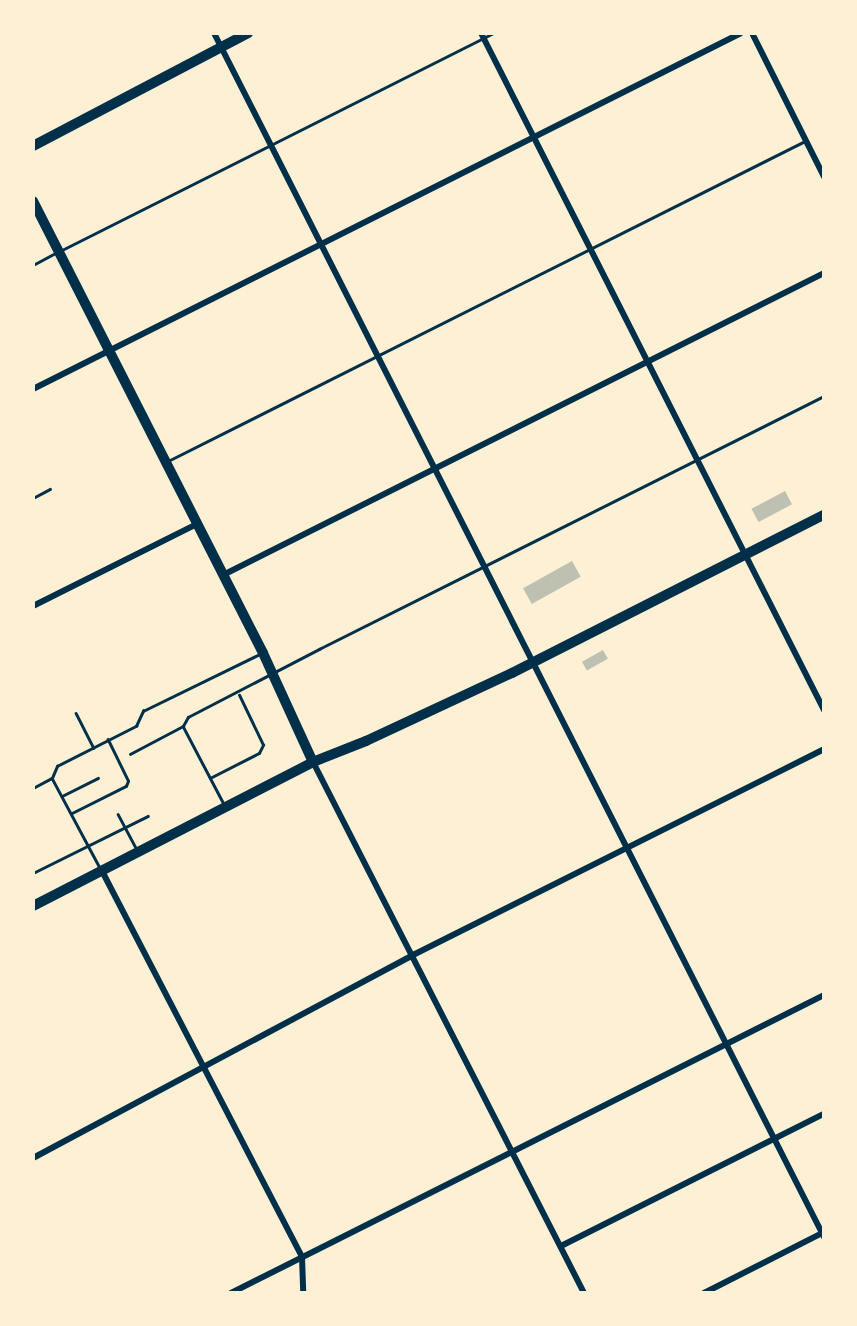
<!DOCTYPE html>
<html>
<head>
<meta charset="utf-8">
<style>
  body { margin:0 }
  #map { position:relative; width:857px; height:1326px; overflow:hidden; background:#fdf0d5; font-family:"Varela Round",sans-serif }
  div>[style] { position:absolute }
  .building>* { inset:0; background:#bec0b2; transform-origin:0 0 }
  .service>* { height:2.5px; margin:-1.25px; padding:0 1.25px; transform-origin:1.25px; border-radius:1.25px; background:#003049 }
  .minor>* { height:6px; margin:-3px; padding:0 3px; transform-origin:3px; border-radius:3px; background:#003049 }
  .primary>* { height:10px; margin:-5px; padding:0 5px; transform-origin:5px; border-radius:5px; background:#003049 }
  span { translate:-50% -50%; white-space:nowrap; text-align:center; line-height:1.15; -webkit-text-stroke:7px #fdf0d5; paint-order:stroke }
  .frame { position:absolute; inset:0; border:35px solid #fdf0d5; pointer-events:none }
</style>
</head>
<body>
<div id="map">
  <div class="building">
    <i style="left:785px;top:491px;width:15px;height:38px;rotate:62deg"></i>
    <i style="left:572px;top:561px;width:18px;height:56px;rotate:61deg"></i>
    <i style="left:603px;top:650px;width:10px;height:24px;rotate:61deg"></i>
  </div>
  <div class="service">
    <i style="left:62px;top:250px;width:483px;rotate:-26.7deg"></i>
    <i style="left:33px;top:265px;width:26px;rotate:-28deg"></i>
    <i style="left:170px;top:460px;width:711px;rotate:-26.67deg"></i>
    <i style="left:33px;top:498px;width:19px;rotate:-28deg"></i>
    <i style="left:76px;top:713px;width:39px;rotate:63deg"></i>
    <i style="left:183px;top:726px;width:88px;rotate:62.3deg"></i>
    <i style="left:130px;top:754px;width:60px;rotate:-27.8deg"></i>
    <i style="left:183px;top:726px;width:10px;rotate:-61deg"></i>
    <i style="left:188px;top:717px;width:148px;rotate:-27.4deg"></i>
    <i style="left:319px;top:649px;width:565px;rotate:-26.61deg"></i>
    <i style="left:52px;top:778px;width:13px;rotate:-67deg"></i>
    <i style="left:57px;top:766px;width:89px;rotate:-26.9deg"></i>
    <i style="left:136px;top:726px;width:17px;rotate:-65deg"></i>
    <i style="left:143px;top:711px;width:130px;rotate:-26deg"></i>
    <i style="left:210px;top:778px;width:55px;rotate:-27deg"></i>
    <i style="left:259px;top:753px;width:9px;rotate:-63deg"></i>
    <i style="left:263px;top:745px;width:55px;rotate:-115.6deg"></i>
    <i style="left:33px;top:788px;width:21px;rotate:-28deg"></i>
    <i style="left:52px;top:778px;width:102px;rotate:61.9deg"></i>
    <i style="left:62px;top:796px;width:40px;rotate:-26.6deg"></i>
    <i style="left:72px;top:813px;width:60px;rotate:-26.6deg"></i>
    <i style="left:126px;top:786px;width:5px;rotate:-68deg"></i>
    <i style="left:128px;top:781px;width:46px;rotate:-116deg"></i>
    <i style="left:118px;top:814px;width:38px;rotate:62deg"></i>
    <i style="left:33px;top:873px;width:128px;rotate:-26.4deg"></i>
  </div>
  <div class="minor">
    <i style="left:214px;top:33px;width:1350px;rotate:63.13deg"></i>
    <i style="left:481px;top:33px;width:759px;rotate:63.13deg"></i>
    <i style="left:752px;top:33px;width:161px;rotate:63.4deg"></i>
    <i style="left:33px;top:389px;width:792px;rotate:-26.69deg"></i>
    <i style="left:223px;top:575px;width:673px;rotate:-26.68deg"></i>
    <i style="left:33px;top:606px;width:183px;rotate:-26.6deg"></i>
    <i style="left:313px;top:762px;width:596px;rotate:62.96deg"></i>
    <i style="left:102px;top:871px;width:435px;rotate:62.6deg"></i>
    <i style="left:302px;top:1257px;width:36px;rotate:88deg"></i>
    <i style="left:33px;top:1158px;width:431px;rotate:-28.1deg"></i>
    <i style="left:413px;top:955px;width:460px;rotate:-26.6deg"></i>
    <i style="left:561px;top:1246px;width:294px;rotate:-26.7deg"></i>
    <i style="left:231px;top:1293px;width:664px;rotate:-26.68deg"></i>
    <i style="left:704px;top:1293px;width:135px;rotate:-26.9deg"></i>
  </div>
  <div class="primary">
    <i style="left:33px;top:146px;width:243px;rotate:-27.7deg"></i>
    <i style="left:33px;top:201px;width:507px;rotate:63.03deg"></i>
    <i style="left:263px;top:653px;width:120px;rotate:65.4deg"></i>
    <i style="left:33px;top:906px;width:315px;rotate:-27.2deg"></i>
    <i style="left:313px;top:762px;width:57px;rotate:-21.6deg"></i>
    <i style="left:366px;top:741px;width:161px;rotate:-25deg"></i>
    <i style="left:512px;top:673px;width:350px;rotate:-26.9deg"></i>
  </div>
  <div class="frame"></div>
</div>
</body>
</html>
